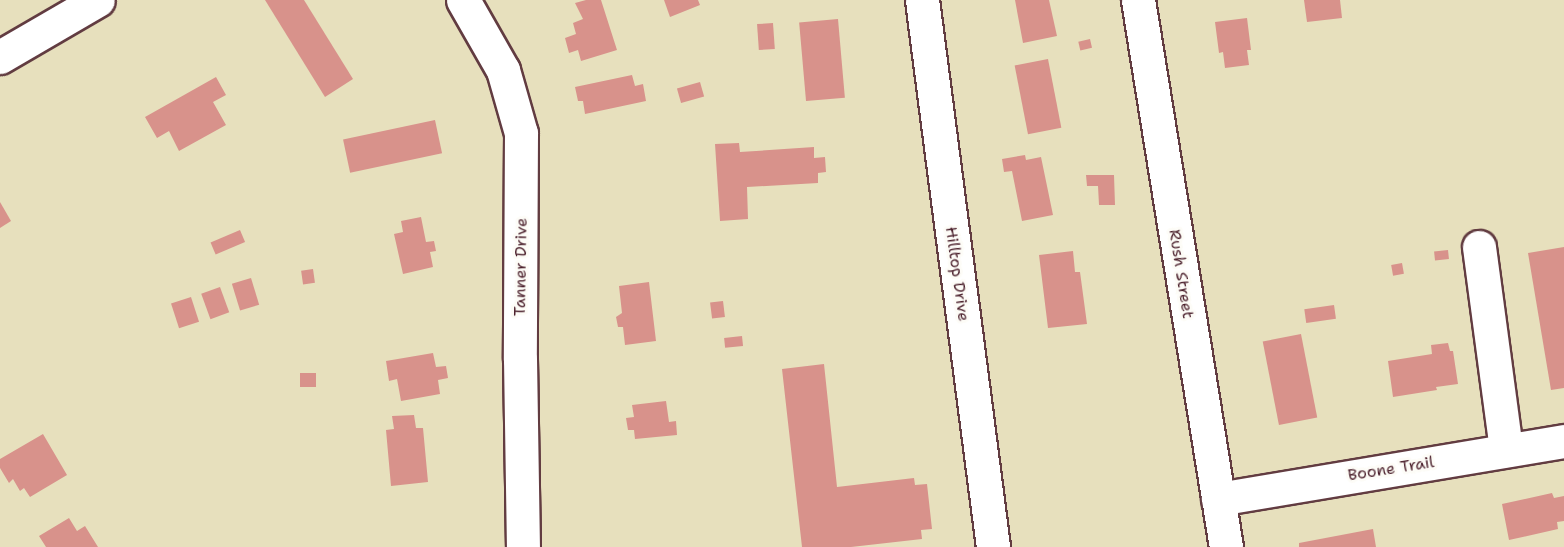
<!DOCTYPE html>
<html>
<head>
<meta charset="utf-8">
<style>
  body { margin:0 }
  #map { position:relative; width:1564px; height:547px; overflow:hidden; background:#e7e0bd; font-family:"Shantell Sans",sans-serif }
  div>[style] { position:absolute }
  .building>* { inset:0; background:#d8928b; transform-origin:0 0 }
  .roads { filter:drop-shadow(2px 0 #623c41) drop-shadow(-2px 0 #623c41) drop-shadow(0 2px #623c41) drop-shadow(0 -2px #623c41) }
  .minor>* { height:33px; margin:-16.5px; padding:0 16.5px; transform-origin:16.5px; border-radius:16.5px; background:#fff }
  .major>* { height:33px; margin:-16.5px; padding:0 16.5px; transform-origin:16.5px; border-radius:16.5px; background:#fff }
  span { translate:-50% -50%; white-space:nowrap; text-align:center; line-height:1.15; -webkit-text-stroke:6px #fdfcf7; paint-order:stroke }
  .street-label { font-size:16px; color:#4a1f2b }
</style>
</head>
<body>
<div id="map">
  <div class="building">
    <i style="clip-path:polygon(265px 0,304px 0,353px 79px,325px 97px)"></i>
    <i style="clip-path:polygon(586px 0,601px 0,617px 50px,581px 61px,578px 50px,569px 53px,565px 38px,576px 34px,573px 23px,583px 19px,575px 3px)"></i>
    <i style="clip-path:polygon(664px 0,698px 0,700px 5px,670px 17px)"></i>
    <i style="clip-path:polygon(1015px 0,1049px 0,1057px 36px,1023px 43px)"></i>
    <i style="clip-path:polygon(1304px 0,1340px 0,1342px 18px,1307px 22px)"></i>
    <i style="clip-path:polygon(1247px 18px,1251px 50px,1247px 50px,1249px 65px,1225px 68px,1223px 52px,1219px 53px,1215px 22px)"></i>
    <i style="left:838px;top:19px;width:79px;height:39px;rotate:85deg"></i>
    <i style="left:773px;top:23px;width:26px;height:16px;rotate:86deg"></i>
    <i style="left:1090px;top:39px;width:9px;height:12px;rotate:77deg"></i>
    <i style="left:1048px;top:59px;width:70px;height:34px;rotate:79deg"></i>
    <i style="clip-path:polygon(632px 75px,635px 86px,643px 84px,646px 101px,585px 114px,583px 101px,578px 101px,575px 87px)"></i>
    <i style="clip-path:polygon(216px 77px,226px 95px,213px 102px,226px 125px,179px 151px,169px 131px,157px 138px,145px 117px)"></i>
    <i style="left:700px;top:82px;width:15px;height:24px;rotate:74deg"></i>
    <i style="left:435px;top:120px;width:34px;height:94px;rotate:78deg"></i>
    <i style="clip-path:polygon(739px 143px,740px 152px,814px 147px,814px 158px,825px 157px,826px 172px,818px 173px,818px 183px,747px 187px,748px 219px,720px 221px,715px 144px)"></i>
    <i style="clip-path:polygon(1025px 155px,1026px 160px,1041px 157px,1053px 215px,1022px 221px,1012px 171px,1004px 172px,1002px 159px)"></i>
    <i style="clip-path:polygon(1086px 175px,1114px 175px,1115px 205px,1099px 205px,1098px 186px,1087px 186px)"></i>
    <i style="clip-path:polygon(0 202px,11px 221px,0 228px)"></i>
    <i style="clip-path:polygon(421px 217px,426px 242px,434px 241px,436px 251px,430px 252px,433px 267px,403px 274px,394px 234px,403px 232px,401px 221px)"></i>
    <i style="left:240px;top:230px;width:13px;height:32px;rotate:67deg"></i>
    <i style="clip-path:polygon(1564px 247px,1564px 388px,1551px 390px,1528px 253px)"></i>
    <i style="left:1448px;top:250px;width:9px;height:14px;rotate:84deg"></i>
    <i style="clip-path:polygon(1073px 251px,1075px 272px,1080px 272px,1087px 324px,1048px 328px,1039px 255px)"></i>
    <i style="left:1402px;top:263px;width:11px;height:11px;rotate:80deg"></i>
    <i style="left:313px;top:269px;width:14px;height:12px;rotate:82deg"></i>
    <i style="left:251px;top:278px;width:28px;height:20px;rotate:73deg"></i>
    <i style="clip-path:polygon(649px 282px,656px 341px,625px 345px,623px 327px,618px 327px,616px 317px,622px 313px,619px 286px)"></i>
    <i style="left:220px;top:287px;width:27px;height:20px;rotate:70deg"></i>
    <i style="left:191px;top:297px;width:26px;height:21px;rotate:72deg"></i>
    <i style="left:723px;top:301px;width:16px;height:13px;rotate:83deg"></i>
    <i style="left:1334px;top:305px;width:14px;height:30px;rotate:82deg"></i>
    <i style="left:1301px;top:334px;width:85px;height:39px;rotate:79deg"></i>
    <i style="left:742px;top:336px;width:10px;height:18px;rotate:84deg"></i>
    <i style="clip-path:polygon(1448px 343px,1450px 351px,1453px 351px,1458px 384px,1436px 387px,1437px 390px,1393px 397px,1388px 361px,1432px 354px,1431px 345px)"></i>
    <i style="clip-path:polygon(433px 353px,436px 367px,446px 366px,448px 378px,438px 380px,440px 394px,401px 401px,397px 379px,389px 381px,386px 361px)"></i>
    <i style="clip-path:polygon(824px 364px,837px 487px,914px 478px,915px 485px,927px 484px,932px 529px,921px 530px,922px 539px,851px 547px,802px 547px,782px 369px)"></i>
    <i style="left:316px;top:373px;width:14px;height:16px;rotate:90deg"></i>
    <i style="clip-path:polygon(666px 401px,669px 422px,676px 421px,677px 435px,635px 439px,634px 430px,628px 430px,626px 418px,634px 417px,632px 405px)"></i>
    <i style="clip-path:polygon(414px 415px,416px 428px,423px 428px,428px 482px,391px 486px,386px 430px,394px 429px,392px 416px)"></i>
    <i style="clip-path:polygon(43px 434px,67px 475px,30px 497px,24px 488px,20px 491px,13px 479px,9px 483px,0 468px,0 459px)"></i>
    <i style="clip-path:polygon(1552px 493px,1554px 498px,1564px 496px,1564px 521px,1557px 522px,1558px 529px,1509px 540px,1502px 504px)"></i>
    <i style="clip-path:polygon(69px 518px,77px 531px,85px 526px,98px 547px,46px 547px,39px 536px)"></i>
    <i style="clip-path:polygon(1373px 529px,1376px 547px,1299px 547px,1299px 543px)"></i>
  </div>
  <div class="roads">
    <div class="minor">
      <i style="left:463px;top:0;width:81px;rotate:60.3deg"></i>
      <i style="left:503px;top:70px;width:66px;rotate:74.1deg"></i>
      <i style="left:521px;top:133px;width:226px;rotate:90.3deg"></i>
      <i style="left:520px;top:359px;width:188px;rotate:89.1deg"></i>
      <i style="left:922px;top:0;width:552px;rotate:82.6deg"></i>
      <i style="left:1138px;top:0;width:554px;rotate:80.86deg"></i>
      <i style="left:1479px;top:247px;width:205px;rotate:82.4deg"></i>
      <i style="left:1218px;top:499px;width:351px;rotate:-9.5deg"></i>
    </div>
    <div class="major">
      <i style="left:0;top:57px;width:113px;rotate:-30.2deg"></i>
    </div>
  </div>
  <div class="street-label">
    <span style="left:521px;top:267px;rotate:-89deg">Tanner Drive</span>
    <span style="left:957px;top:274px;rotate:82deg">Hilltop Drive</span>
    <span style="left:1181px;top:274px;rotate:81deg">Rush Street</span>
    <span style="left:1391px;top:469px;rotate:-9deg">Boone Trail</span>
  </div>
</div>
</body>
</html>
